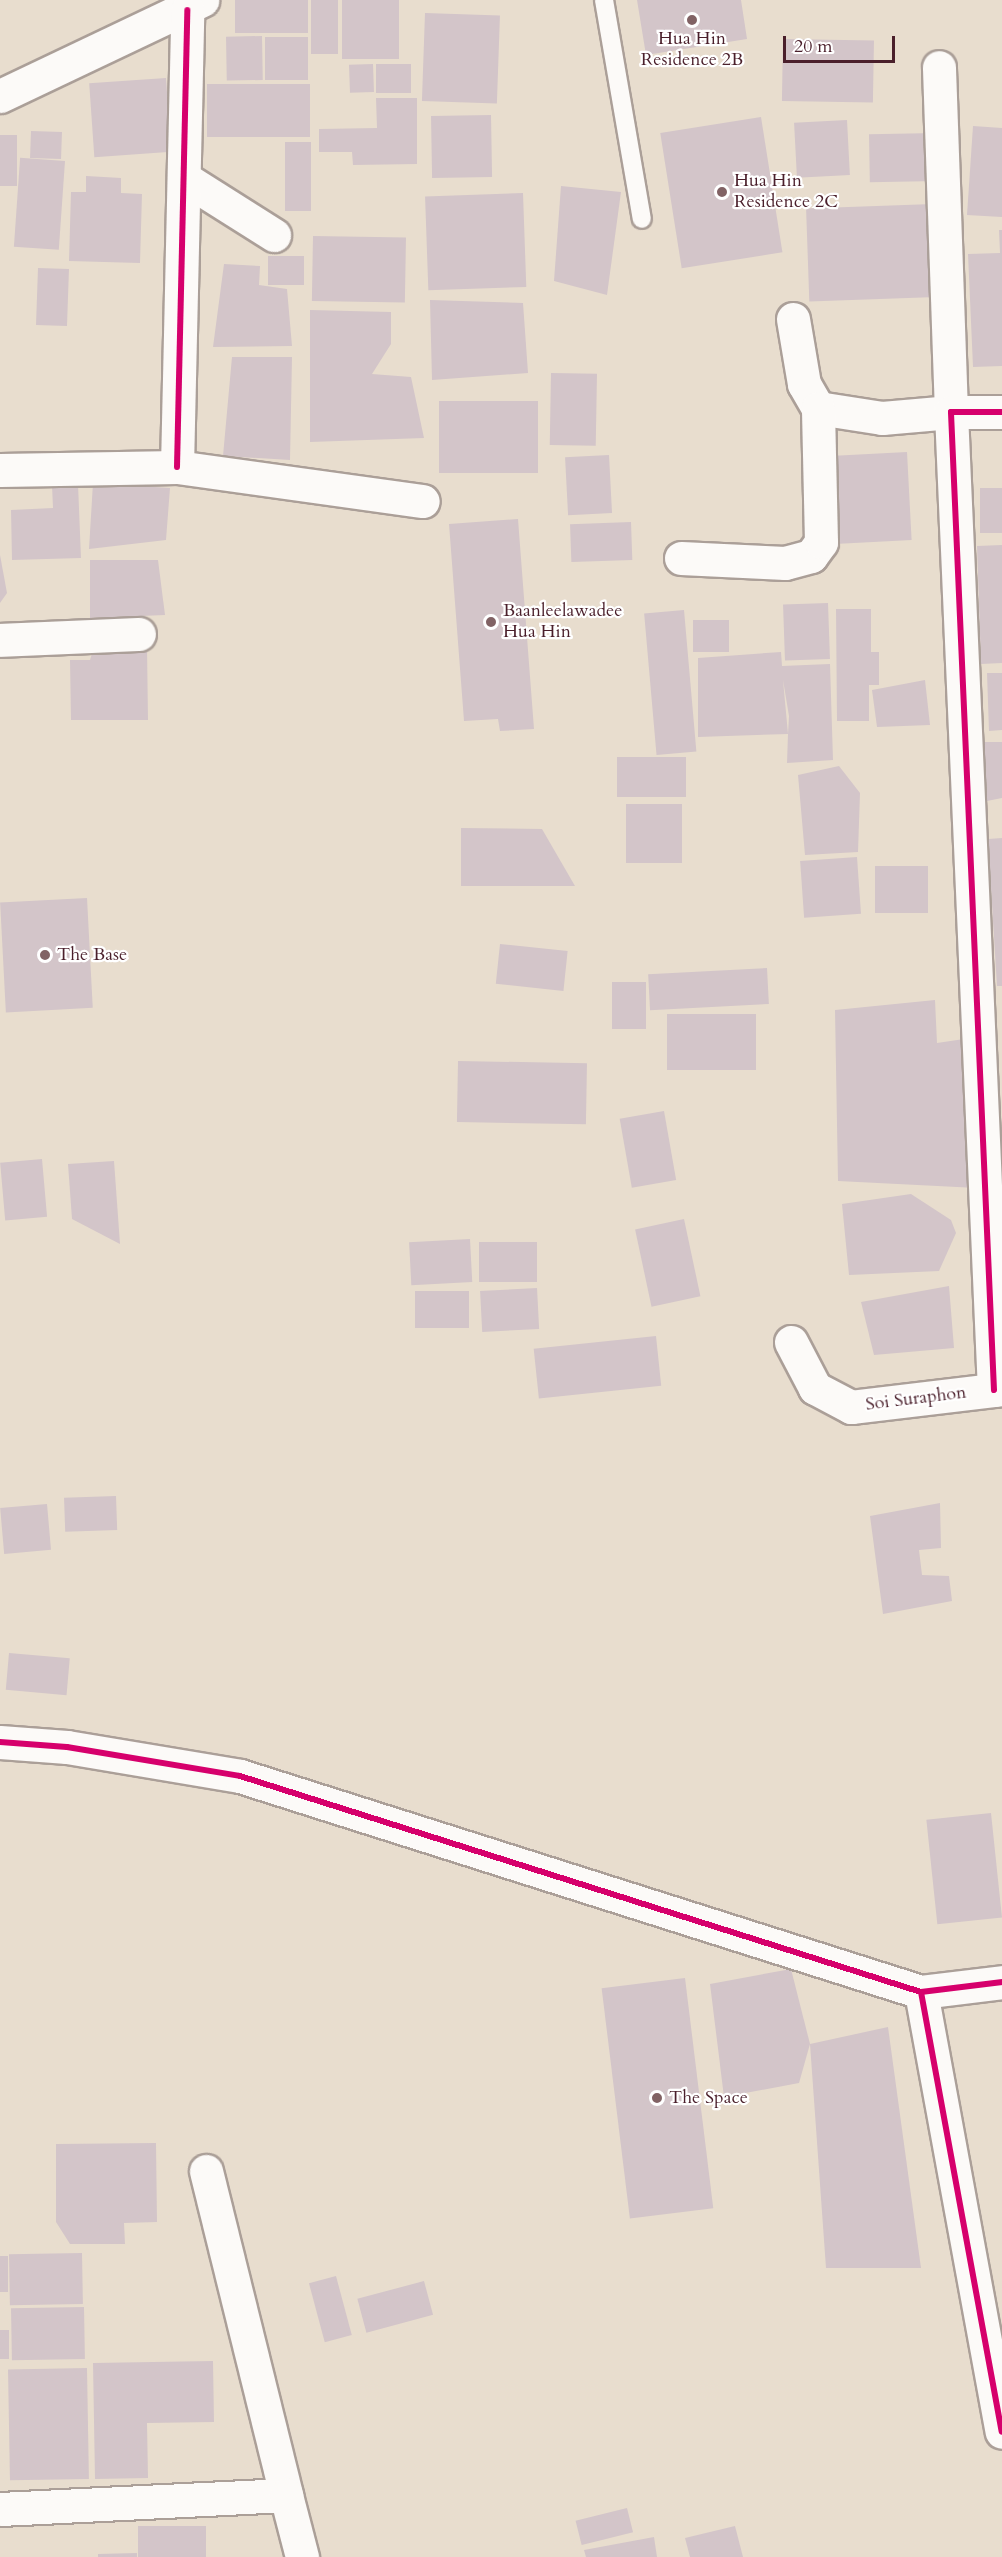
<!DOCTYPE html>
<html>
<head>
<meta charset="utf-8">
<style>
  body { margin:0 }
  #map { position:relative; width:1002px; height:2557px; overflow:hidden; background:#e8ddce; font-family:Cardo,serif }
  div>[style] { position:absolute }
  .building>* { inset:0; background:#d3c5c9; transform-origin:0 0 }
  .roads { filter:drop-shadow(2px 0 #ab9f98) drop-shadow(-2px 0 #ab9f98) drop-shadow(0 2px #ab9f98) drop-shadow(0 -2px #ab9f98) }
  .service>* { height:18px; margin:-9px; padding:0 9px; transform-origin:9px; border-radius:9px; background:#fcfaf8 }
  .minor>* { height:33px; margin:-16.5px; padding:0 16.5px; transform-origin:16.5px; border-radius:16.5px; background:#fcfaf8 }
  .cycleway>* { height:6px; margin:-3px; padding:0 3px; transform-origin:3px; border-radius:3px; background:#d6006c }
  .dots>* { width:16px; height:16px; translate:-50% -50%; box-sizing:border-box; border:3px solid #fff; border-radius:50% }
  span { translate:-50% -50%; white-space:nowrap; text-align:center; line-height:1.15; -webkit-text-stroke:4.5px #fff; paint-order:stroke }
  .poi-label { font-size:18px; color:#4a1f2b }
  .left { translate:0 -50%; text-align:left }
  .street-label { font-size:18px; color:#4a1f2b }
  .scale { position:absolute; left:783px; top:36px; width:112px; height:27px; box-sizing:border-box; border:3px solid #4a1f2b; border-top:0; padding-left:8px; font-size:18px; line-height:21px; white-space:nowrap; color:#4a1f2b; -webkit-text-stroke:4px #fff; paint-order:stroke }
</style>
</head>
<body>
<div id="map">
  <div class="building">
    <i style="left:235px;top:0;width:73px;height:33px"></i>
    <i style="left:311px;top:0;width:27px;height:54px"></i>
    <i style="left:342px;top:0;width:57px;height:59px"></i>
    <i style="clip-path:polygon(637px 0,741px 0,747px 39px,646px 55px)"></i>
    <i style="left:425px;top:13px;width:75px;height:88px;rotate:2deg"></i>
    <i style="left:262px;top:36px;width:44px;height:36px;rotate:89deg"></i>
    <i style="left:265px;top:37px;width:43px;height:43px"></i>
    <i style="left:783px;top:39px;width:91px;height:62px;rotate:1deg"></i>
    <i style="left:373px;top:64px;width:28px;height:24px;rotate:88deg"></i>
    <i style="left:411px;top:64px;width:29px;height:35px;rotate:90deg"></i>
    <i style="left:166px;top:78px;width:74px;height:77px;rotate:86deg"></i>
    <i style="left:310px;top:84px;width:53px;height:103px;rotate:90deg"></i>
    <i style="clip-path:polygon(376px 98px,417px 98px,417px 164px,353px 165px,352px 152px,319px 152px,319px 129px,377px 128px)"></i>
    <i style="left:491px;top:115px;width:62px;height:60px;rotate:89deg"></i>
    <i style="left:761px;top:117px;width:137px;height:102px;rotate:81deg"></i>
    <i style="left:847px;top:120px;width:55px;height:53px;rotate:87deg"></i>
    <i style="clip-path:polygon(973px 126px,1002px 128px,1002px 217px,967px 215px)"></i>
    <i style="left:31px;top:131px;width:31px;height:27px;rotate:2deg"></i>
    <i style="left:937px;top:133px;width:48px;height:68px;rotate:89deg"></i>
    <i style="left:0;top:135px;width:17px;height:51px"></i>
    <i style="left:285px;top:142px;width:26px;height:69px"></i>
    <i style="left:65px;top:161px;width:89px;height:45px;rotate:94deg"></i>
    <i style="clip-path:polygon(86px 176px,121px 178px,121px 193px,142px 194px,140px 263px,69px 261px,71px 192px,86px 192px)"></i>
    <i style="clip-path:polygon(561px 186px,621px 192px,607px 295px,554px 281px)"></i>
    <i style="left:523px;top:193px;width:94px;height:98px;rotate:88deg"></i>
    <i style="left:933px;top:204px;width:93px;height:127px;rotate:88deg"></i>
    <i style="clip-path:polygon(999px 230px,1002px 230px,1002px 366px,973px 367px,968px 254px,1000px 253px)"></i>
    <i style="left:313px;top:236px;width:93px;height:65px;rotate:1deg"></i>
    <i style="left:268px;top:256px;width:36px;height:29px"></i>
    <i style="clip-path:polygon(224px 264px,260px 266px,259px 285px,287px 289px,292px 346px,213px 347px)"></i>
    <i style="left:38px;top:268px;width:31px;height:57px;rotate:2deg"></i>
    <i style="clip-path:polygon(430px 300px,523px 303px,528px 373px,432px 380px)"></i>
    <i style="clip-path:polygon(310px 310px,391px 312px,391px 344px,372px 374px,411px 377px,424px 438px,310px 442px)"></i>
    <i style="clip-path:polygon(232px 357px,292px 357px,290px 460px,223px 456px)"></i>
    <i style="left:551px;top:373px;width:46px;height:72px;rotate:1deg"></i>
    <i style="left:439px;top:401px;width:99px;height:72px"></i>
    <i style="left:907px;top:452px;width:88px;height:72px;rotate:87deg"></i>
    <i style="left:609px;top:455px;width:58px;height:44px;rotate:87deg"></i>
    <i style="clip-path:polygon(93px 483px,170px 488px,166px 540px,89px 549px)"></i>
    <i style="clip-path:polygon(78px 484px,81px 558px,12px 560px,11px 510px,53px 508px,52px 485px)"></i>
    <i style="left:980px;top:488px;width:22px;height:45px"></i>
    <i style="clip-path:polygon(518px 519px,534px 729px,500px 731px,498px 719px,464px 721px,449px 524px)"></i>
    <i style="left:631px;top:522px;width:38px;height:61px;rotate:88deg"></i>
    <i style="clip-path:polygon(1002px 545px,1002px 663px,981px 664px,977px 546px)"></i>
    <i style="clip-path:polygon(0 555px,7px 593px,0 603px)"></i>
    <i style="clip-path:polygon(90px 560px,158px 560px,165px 615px,90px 618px)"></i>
    <i style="left:828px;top:603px;width:56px;height:45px;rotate:88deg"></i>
    <i style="clip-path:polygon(836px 609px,871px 609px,871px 652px,879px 652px,879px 685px,869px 685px,869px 721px,837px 721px)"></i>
    <i style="left:684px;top:610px;width:142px;height:40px;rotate:85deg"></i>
    <i style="left:693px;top:620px;width:36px;height:32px"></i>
    <i style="clip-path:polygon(94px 647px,147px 647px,148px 720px,71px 720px,70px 660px,90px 660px)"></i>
    <i style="clip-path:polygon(evenodd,781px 652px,782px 666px,830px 664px,833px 760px,787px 763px,788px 734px,698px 737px,698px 658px,781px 652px,783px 680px,789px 716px,788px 734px,783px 680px)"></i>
    <i style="clip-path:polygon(987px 673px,1002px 673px,1002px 730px,989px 731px)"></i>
    <i style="clip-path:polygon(925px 680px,930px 725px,877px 727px,872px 690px)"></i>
    <i style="clip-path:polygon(984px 742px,1002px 742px,1002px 798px,987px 801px)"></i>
    <i style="left:617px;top:757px;width:69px;height:40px"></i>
    <i style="clip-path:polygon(839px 766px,860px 793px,858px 852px,805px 855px,798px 775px)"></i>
    <i style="left:626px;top:804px;width:56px;height:59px"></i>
    <i style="clip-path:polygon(461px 828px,542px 829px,575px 886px,461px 886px)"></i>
    <i style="clip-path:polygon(1002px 838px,1002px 986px,997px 986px,988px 839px)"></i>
    <i style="left:857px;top:857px;width:57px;height:57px;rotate:86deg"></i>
    <i style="left:875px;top:866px;width:53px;height:47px"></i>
    <i style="left:87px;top:898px;width:110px;height:87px;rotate:87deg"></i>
    <i style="left:500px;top:944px;width:68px;height:40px;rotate:6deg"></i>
    <i style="left:767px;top:968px;width:36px;height:119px;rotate:87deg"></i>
    <i style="left:612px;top:982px;width:34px;height:47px"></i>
    <i style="clip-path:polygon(935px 1000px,937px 1043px,964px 1039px,977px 1188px,838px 1181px,835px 1010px)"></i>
    <i style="left:756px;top:1014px;width:56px;height:89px;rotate:90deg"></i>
    <i style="left:458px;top:1061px;width:129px;height:61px;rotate:1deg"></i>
    <i style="left:664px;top:1111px;width:70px;height:45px;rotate:80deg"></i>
    <i style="left:42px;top:1159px;width:58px;height:42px;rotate:85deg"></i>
    <i style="clip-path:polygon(114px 1161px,120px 1244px,72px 1219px,68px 1164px)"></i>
    <i style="clip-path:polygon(911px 1194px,951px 1220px,956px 1233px,939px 1271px,849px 1275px,842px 1204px)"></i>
    <i style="left:684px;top:1219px;width:79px;height:50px;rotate:78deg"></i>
    <i style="left:470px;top:1239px;width:43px;height:61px;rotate:87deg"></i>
    <i style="left:479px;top:1242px;width:58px;height:40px"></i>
    <i style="clip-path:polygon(949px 1286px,954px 1348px,874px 1355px,861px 1302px)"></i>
    <i style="left:537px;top:1288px;width:41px;height:57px;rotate:87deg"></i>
    <i style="left:415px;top:1291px;width:54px;height:37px"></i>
    <i style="left:656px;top:1336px;width:50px;height:123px;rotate:84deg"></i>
    <i style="left:116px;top:1496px;width:34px;height:52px;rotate:88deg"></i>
    <i style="clip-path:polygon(940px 1503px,941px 1548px,919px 1550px,922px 1575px,949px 1576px,952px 1601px,883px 1614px,870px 1516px)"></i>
    <i style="left:47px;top:1504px;width:46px;height:47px;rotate:85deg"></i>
    <i style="left:9px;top:1653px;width:61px;height:37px;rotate:5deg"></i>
    <i style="left:991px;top:1813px;width:105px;height:65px;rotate:84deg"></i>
    <i style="clip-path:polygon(791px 1969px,810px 2044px,799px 2083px,724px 2097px,710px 1984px)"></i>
    <i style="left:685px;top:1978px;width:232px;height:84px;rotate:83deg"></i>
    <i style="clip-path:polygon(888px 2027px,921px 2268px,826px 2268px,810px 2044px)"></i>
    <i style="clip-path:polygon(156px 2143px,157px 2222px,124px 2223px,125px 2244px,70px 2244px,56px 2222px,56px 2144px)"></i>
    <i style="left:82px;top:2253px;width:51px;height:73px;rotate:89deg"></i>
    <i style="left:0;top:2256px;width:8px;height:36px"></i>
    <i style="left:336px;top:2276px;width:61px;height:28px;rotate:75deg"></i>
    <i style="left:424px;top:2281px;width:35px;height:69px;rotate:75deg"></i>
    <i style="left:84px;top:2307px;width:52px;height:73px;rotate:89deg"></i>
    <i style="left:9px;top:2330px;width:29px;height:9px;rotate:90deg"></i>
    <i style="clip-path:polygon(213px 2361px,214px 2422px,147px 2423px,148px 2478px,95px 2479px,93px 2363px)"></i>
    <i style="left:87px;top:2368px;width:111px;height:79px;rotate:89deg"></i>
    <i style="left:627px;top:2508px;width:25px;height:53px;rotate:76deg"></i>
    <i style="left:138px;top:2526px;width:68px;height:31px"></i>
    <i style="clip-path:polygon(735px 2526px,743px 2557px,690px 2557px,685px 2538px)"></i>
    <i style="clip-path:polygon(654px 2537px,657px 2557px,586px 2557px,584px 2550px)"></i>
    <i style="clip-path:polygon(137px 2553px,137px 2557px,98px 2557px,98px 2554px)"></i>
  </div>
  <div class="roads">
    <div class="service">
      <i style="left:604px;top:0;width:222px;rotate:80.2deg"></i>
    </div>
    <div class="minor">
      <i style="left:0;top:96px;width:224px;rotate:-25.4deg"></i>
      <i style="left:187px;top:180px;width:103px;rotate:32.3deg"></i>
      <i style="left:793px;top:319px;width:66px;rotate:80.4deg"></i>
      <i style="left:804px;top:384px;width:28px;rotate:60deg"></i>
      <i style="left:818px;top:408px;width:65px;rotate:8.9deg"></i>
      <i style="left:882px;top:418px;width:69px;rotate:-5deg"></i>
      <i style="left:951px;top:412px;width:345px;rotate:-92deg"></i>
      <i style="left:177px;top:467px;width:457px;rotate:-88.7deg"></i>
      <i style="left:0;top:470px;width:177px;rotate:-1deg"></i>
      <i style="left:177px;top:467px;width:248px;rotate:7.9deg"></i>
      <i style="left:681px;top:558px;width:104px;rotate:2.8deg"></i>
      <i style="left:785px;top:563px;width:27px;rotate:-15deg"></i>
      <i style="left:811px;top:556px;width:17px;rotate:-54deg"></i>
      <i style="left:821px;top:542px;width:134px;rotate:-91.3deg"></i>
      <i style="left:0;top:640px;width:139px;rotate:-2.5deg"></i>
      <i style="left:791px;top:1342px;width:52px;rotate:62.4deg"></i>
      <i style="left:815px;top:1388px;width:41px;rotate:27.8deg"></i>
      <i style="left:851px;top:1407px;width:152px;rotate:-6.8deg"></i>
      <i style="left:994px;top:1390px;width:979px;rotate:-92.52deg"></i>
      <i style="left:951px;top:412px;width:51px"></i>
      <i style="left:0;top:1742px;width:67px;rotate:4.3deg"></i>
      <i style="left:67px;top:1747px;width:175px;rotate:9.5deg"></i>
      <i style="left:240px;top:1776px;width:714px;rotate:17.6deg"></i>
      <i style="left:921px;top:1992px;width:82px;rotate:-7deg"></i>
      <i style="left:921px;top:1992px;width:447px;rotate:79.6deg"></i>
      <i style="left:206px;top:2171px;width:334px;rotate:76.1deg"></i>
      <i style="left:0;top:2509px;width:286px;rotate:-2.8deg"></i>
      <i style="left:286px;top:2495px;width:64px;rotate:75.5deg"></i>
    </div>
  </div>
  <div class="cycleway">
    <i style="left:177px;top:467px;width:457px;rotate:-88.7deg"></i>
    <i style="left:994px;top:1390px;width:979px;rotate:-92.52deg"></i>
    <i style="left:951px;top:412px;width:51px"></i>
    <i style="left:0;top:1742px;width:67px;rotate:4.3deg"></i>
    <i style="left:67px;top:1747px;width:175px;rotate:9.5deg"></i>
    <i style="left:240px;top:1776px;width:714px;rotate:17.6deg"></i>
    <i style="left:921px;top:1992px;width:82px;rotate:-7deg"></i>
    <i style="left:921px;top:1992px;width:447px;rotate:79.6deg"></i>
  </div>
  <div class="dots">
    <i style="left:692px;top:20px;background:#816264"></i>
    <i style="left:722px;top:192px;background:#816264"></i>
    <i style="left:491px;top:622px;background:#816264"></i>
    <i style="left:45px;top:955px;background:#816264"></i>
    <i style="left:657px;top:2098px;background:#816264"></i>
  </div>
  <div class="poi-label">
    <span style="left:692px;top:50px">Hua Hin<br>Residence 2B</span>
    <span class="left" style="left:734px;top:192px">Hua Hin<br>Residence 2C</span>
    <span class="left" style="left:503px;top:622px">Baanleelawadee<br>Hua Hin</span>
    <span class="left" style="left:57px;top:955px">The Base</span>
    <span class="left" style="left:669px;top:2098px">The Space</span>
  </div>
  <div class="street-label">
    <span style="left:916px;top:1399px;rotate:-7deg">Soi Suraphon</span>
  </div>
  <div class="scale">20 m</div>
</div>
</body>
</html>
